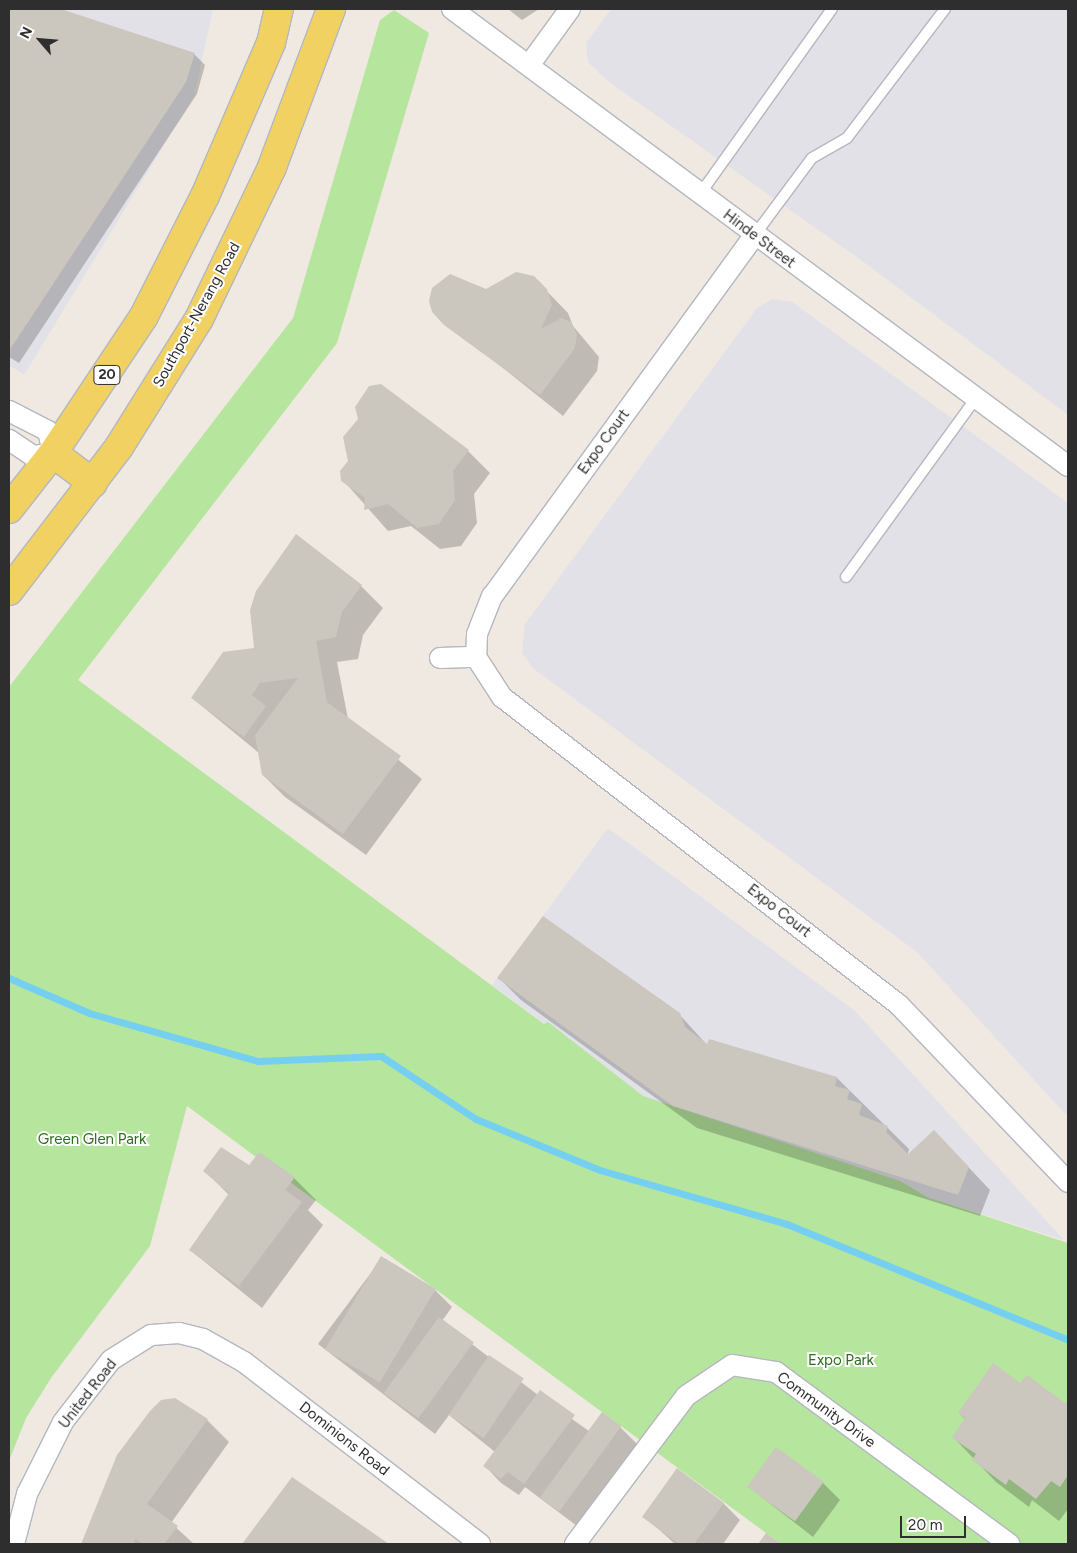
<!DOCTYPE html>
<html>
<head>
<meta charset="utf-8">
<style>
  body { margin:0 }
  #map { position:relative; width:1077px; height:1553px; overflow:hidden; background:#efe9e1; font-family:Figtree,sans-serif }
  div>[style] { position:absolute }
  .industrial>* { inset:0; background:#e3e1e8 }
  .green>* { inset:0; background:#b6e59e }
  .shadow>* { inset:0; background:#0003 }
  .stream>* { height:7px; margin:-3.5px; padding:0 3.5px; transform-origin:3.5px; border-radius:3.5px; background:#75cff0 }
  .building>* { inset:0; background:#cbc7bf; transform-origin:0 0 }
  .roads { filter:drop-shadow(1px 0 #b4b7c1) drop-shadow(-1px 0 #b4b7c1) drop-shadow(0 1px #b4b7c1) drop-shadow(0 -1px #b4b7c1) }
  .service>* { height:10px; margin:-5px; padding:0 5px; transform-origin:5px; border-radius:5px; background:#fff }
  .minor>* { height:20px; margin:-10px; padding:0 10px; transform-origin:10px; border-radius:10px; background:#fff }
  .primary>* { height:28px; margin:-14px; padding:0 14px; transform-origin:14px; border-radius:14px; background:#f2d163 }
  span { translate:-50% -50%; white-space:nowrap; text-align:center; line-height:1.15; -webkit-text-stroke:4px #fff; paint-order:stroke }
  .shield-label span { padding:1px 4px; background:#fff; border:1px solid; border-radius:4px; -webkit-text-stroke-width:0 }
  .shield-label { font-size:14px; color:#2e2e2e; font-weight:700 }
  .street-label { font-size:15px; color:#2e2e2e }
  .park-label { font-size:15px; color:#2c6e1b }
  .frame { position:absolute; inset:0; border:10px solid #2e2e2e; pointer-events:none }
  .north { position:absolute; left:15px; top:15px; width:50px; height:50px; -webkit-text-stroke:4px #fff; paint-order:stroke; rotate:297deg; font-size:14px; font-weight:700; line-height:20px; text-align:center; color:#2e2e2e }
  .north::after { content:''; display:block; margin:auto; width:18px; height:22px; background:#2e2e2e; clip-path:polygon(50% 0,100% 100%,50% 72%,0 100%) }
  .scale { position:absolute; left:900px; top:1516px; width:66px; height:22px; box-sizing:border-box; border:2px solid #2e2e2e; border-top:0; padding-left:6px; font-size:15px; line-height:18px; white-space:nowrap; color:#2e2e2e; -webkit-text-stroke:4px #fff; paint-order:stroke }
</style>
</head>
<body>
<div id="map">
  <div class="industrial">
    <i style="clip-path:polygon(9px 9px,213px 9px,194px 96px,24px 375px,9px 365px)"></i>
    <i style="clip-path:polygon(611px 9px,1068px 9px,1068px 415px,861px 260px,605px 79px,588px 62px,586px 43px)"></i>
    <i style="clip-path:polygon(772px 299px,792px 302px,1068px 503px,1068px 1117px,917px 952px,534px 669px,522px 653px,525px 624px,757px 308px)"></i>
    <i style="clip-path:polygon(608px 828px,855px 1011px,1064px 1240px,671px 1117px,492px 985px)"></i>
  </div>
  <div class="green">
    <i style="clip-path:polygon(394px 10px,429px 33px,337px 343px,78px 680px,544px 1024px,548px 1022px,643px 1096px,900px 1181px,927px 1197px,1068px 1243px,1068px 1544px,781px 1544px,187px 1106px,150px 1246px,51px 1378px,26px 1418px,9px 1461px,9px 687px,293px 318px,380px 20px)"></i>
  </div>
  <div class="shadow">
    <i style="clip-path:polygon(9px 9px,57px 9px,194px 54px,205px 65px,197px 94px,19px 363px,9px 357px)"></i>
    <i style="clip-path:polygon(508px 9px,539px 9px,522px 20px)"></i>
    <i style="clip-path:polygon(533px 277px,568px 313px,573px 326px,599px 357px,597px 371px,563px 416px,433px 312px)"></i>
    <i style="clip-path:polygon(468px 451px,490px 473px,474px 494px,477px 523px,461px 546px,440px 549px,411px 526px,388px 531px,343px 480px)"></i>
    <i style="clip-path:polygon(361px 586px,383px 608px,363px 635px,358px 659px,337px 662px,348px 719px,422px 779px,366px 855px,285px 797px,263px 775px,259px 753px,192px 698px,255px 649px)"></i>
    <i style="clip-path:polygon(499px 978px,679px 1014px,708px 1046px,837px 1078px,909px 1149px,907px 1157px,956px 1154px,990px 1190px,980px 1216px,697px 1128px,521px 1000px)"></i>
    <i style="clip-path:polygon(205px 1171px,294px 1178px,316px 1200px,308px 1210px,323px 1225px,262px 1308px,190px 1250px,229px 1195px)"></i>
    <i style="clip-path:polygon(382px 1258px,435px 1290px,452px 1307px,442px 1321px,538px 1395px,589px 1431px,620px 1427px,637px 1444px,577px 1526px,525px 1487px,519px 1495px,501px 1483px,485px 1466px,495px 1452px,449px 1415px,435px 1434px,318px 1344px)"></i>
    <i style="clip-path:polygon(1028px 1376px,1068px 1407px,1068px 1509px,1059px 1521px,1032px 1500px,1029px 1507px,996px 1482px,954px 1438px,966px 1420px,959px 1413px,1020px 1385px)"></i>
    <i style="clip-path:polygon(175px 1399px,207px 1420px,229px 1442px,171px 1523px,194px 1544px,83px 1544px,118px 1456px)"></i>
    <i style="clip-path:polygon(292px 1479px,387px 1544px,244px 1544px)"></i>
    <i style="clip-path:polygon(823px 1483px,840px 1500px,813px 1537px,749px 1487px)"></i>
    <i style="clip-path:polygon(723px 1503px,740px 1520px,723px 1544px,675px 1544px,644px 1516px)"></i>
  </div>
  <div class="stream">
    <i style="left:9px;top:978px;width:87px;rotate:23.6deg"></i>
    <i style="left:89px;top:1013px;width:176px;rotate:15.9deg"></i>
    <i style="left:258px;top:1061px;width:123px;rotate:-2.3deg"></i>
    <i style="left:381px;top:1056px;width:114px;rotate:33.6deg"></i>
    <i style="left:476px;top:1119px;width:134px;rotate:22.4deg"></i>
    <i style="left:600px;top:1170px;width:195px;rotate:16.1deg"></i>
    <i style="left:787px;top:1224px;width:304px;rotate:22.4deg"></i>
  </div>
  <div class="building">
    <i style="clip-path:polygon(9px 9px,61px 9px,195px 53px,186px 82px,9px 351px)"></i>
    <i style="clip-path:polygon(516px 272px,534px 276px,547px 289px,552px 305px,541px 329px,561px 318px,571px 322px,577px 334px,575px 348px,540px 395px,444px 325px,432px 312px,429px 301px,432px 288px,450px 274px,486px 289px)"></i>
    <i style="clip-path:polygon(381px 384px,469px 450px,453px 471px,455px 500px,439px 524px,417px 528px,388px 504px,364px 510px,365px 498px,341px 481px,340px 471px,348px 461px,343px 437px,358px 419px,355px 407px,369px 386px)"></i>
    <i style="clip-path:polygon(296px 534px,362px 585px,342px 612px,336px 637px,316px 641px,327px 702px,401px 756px,343px 834px,262px 775px,255px 735px,298px 678px,260px 683px,252px 695px,266px 706px,244px 737px,191px 698px,223px 652px,254px 648px,250px 610px,256px 591px)"></i>
    <i style="clip-path:polygon(543px 916px,680px 1013px,685px 1027px,707px 1044px,709px 1039px,837px 1077px,835px 1086px,850px 1090px,847px 1099px,862px 1104px,859px 1115px,888px 1126px,886px 1132px,908px 1154px,934px 1130px,969px 1167px,958px 1195px,673px 1106px,497px 978px)"></i>
    <i style="clip-path:polygon(221px 1147px,249px 1165px,259px 1152px,295px 1177px,285px 1190px,302px 1202px,239px 1286px,189px 1250px,229px 1193px,203px 1171px)"></i>
    <i style="left:381px;top:1256px;width:64px;height:109px;rotate:31deg"></i>
    <i style="left:439px;top:1317px;width:43px;height:94px;rotate:36deg"></i>
    <i style="left:489px;top:1355px;width:42px;height:72px;rotate:34deg"></i>
    <i style="clip-path:polygon(993px 1363px,1020px 1383px,1027px 1375px,1068px 1405px,1068px 1475px,1060px 1487px,1051px 1481px,1036px 1499px,1009px 1479px,1006px 1485px,972px 1460px,976px 1454px,952px 1438px,965px 1418px,958px 1413px)"></i>
    <i style="clip-path:polygon(540px 1390px,575px 1415px,524px 1484px,508px 1472px,501px 1479px,483px 1466px)"></i>
    <i style="clip-path:polygon(175px 1398px,208px 1419px,147px 1504px,178px 1526px,164px 1544px,143px 1544px,135px 1539px,134px 1544px,81px 1544px,117px 1455px,150px 1411px,161px 1400px)"></i>
    <i style="left:602px;top:1412px;width:24px;height:106px;rotate:36deg"></i>
    <i style="left:776px;top:1447px;width:59px;height:49px;rotate:36deg"></i>
    <i style="clip-path:polygon(677px 1468px,724px 1503px,694px 1544px,679px 1544px,642px 1517px)"></i>
    <i style="clip-path:polygon(292px 1477px,389px 1544px,242px 1544px)"></i>
    <i style="clip-path:polygon(766px 1533px,781px 1544px,758px 1544px)"></i>
  </div>
  <div class="roads">
    <div class="service">
      <i style="left:700px;top:194px;width:227px;rotate:-54.5deg"></i>
      <i style="left:754px;top:236px;width:97px;rotate:-53.4deg"></i>
      <i style="left:812px;top:158px;width:40px;rotate:-29.7deg"></i>
      <i style="left:847px;top:138px;width:162px;rotate:-52.8deg"></i>
      <i style="left:846px;top:577px;width:221px;rotate:-54deg"></i>
    </div>
    <div class="minor">
      <i style="left:452px;top:9px;width:767px;rotate:36.57deg"></i>
      <i style="left:530px;top:64px;width:68px;rotate:-54deg"></i>
      <i style="left:754px;top:236px;width:445px;rotate:126deg"></i>
      <i style="left:492px;top:596px;width:41px;rotate:111.5deg"></i>
      <i style="left:477px;top:634px;width:23px;rotate:92deg"></i>
      <i style="left:476px;top:657px;width:48px;rotate:57deg"></i>
      <i style="left:502px;top:697px;width:502px;rotate:37.8deg"></i>
      <i style="left:899px;top:1005px;width:245px;rotate:46.3deg"></i>
      <i style="left:9px;top:411px;width:44px;rotate:27.1deg"></i>
      <i style="left:48px;top:431px;width:23px;rotate:77deg"></i>
      <i style="left:53px;top:453px;width:20px;rotate:171deg"></i>
      <i style="left:33px;top:456px;width:29px;rotate:-146deg"></i>
      <i style="left:440px;top:658px;width:36px;rotate:-2deg"></i>
      <i style="left:14px;top:1544px;width:52px;rotate:-75.4deg"></i>
      <i style="left:27px;top:1494px;width:80px;rotate:-63.4deg"></i>
      <i style="left:63px;top:1422px;width:78px;rotate:-52.3deg"></i>
      <i style="left:111px;top:1360px;width:47px;rotate:-32deg"></i>
      <i style="left:151px;top:1335px;width:28px;rotate:-4deg"></i>
      <i style="left:179px;top:1333px;width:25px;rotate:14deg"></i>
      <i style="left:203px;top:1339px;width:47px;rotate:29.3deg"></i>
      <i style="left:244px;top:1362px;width:298px;rotate:37.6deg"></i>
      <i style="left:575px;top:1544px;width:185px;rotate:-53.1deg"></i>
      <i style="left:686px;top:1396px;width:55px;rotate:-34deg"></i>
      <i style="left:732px;top:1365px;width:45px;rotate:9deg"></i>
      <i style="left:776px;top:1372px;width:290px;rotate:36.4deg"></i>
    </div>
    <div class="primary">
      <i style="left:53px;top:453px;width:50px;rotate:36.9deg"></i>
      <i style="left:9px;top:509px;width:71px;rotate:-51.8deg"></i>
      <i style="left:53px;top:453px;width:164px;rotate:-56.4deg"></i>
      <i style="left:144px;top:316px;width:135px;rotate:-63.1deg"></i>
      <i style="left:205px;top:196px;width:167px;rotate:-66.7deg"></i>
      <i style="left:271px;top:43px;width:35px;rotate:-77deg"></i>
      <i style="left:9px;top:591px;width:181px;rotate:-52.6deg"></i>
      <i style="left:119px;top:447px;width:151px;rotate:-58deg"></i>
      <i style="left:199px;top:319px;width:169px;rotate:-64.3deg"></i>
      <i style="left:272px;top:167px;width:169px;rotate:-69.5deg"></i>
    </div>
  </div>
  <div class="shield-label">
    <span style="left:107px;top:375px">20</span>
  </div>
  <div class="street-label">
    <span style="left:759px;top:239px;rotate:37deg">Hinde Street</span>
    <span style="left:197px;top:315px;rotate:-61deg">Southport-Nerang Road</span>
    <span style="left:604px;top:442px;rotate:-54deg">Expo Court</span>
    <span style="left:779px;top:911px;rotate:38deg">Expo Court</span>
    <span style="left:88px;top:1394px;rotate:-52deg">United Road</span>
    <span style="left:826px;top:1410px;rotate:36deg">Community Drive</span>
    <span style="left:344px;top:1439px;rotate:38deg">Dominions Road</span>
  </div>
  <div class="park-label">
    <span style="left:92px;top:1140px">Green Glen Park</span>
    <span style="left:841px;top:1361px">Expo Park</span>
  </div>
  <div class="frame"></div>
  <div class="north">N</div>
  <div class="scale">20 m</div>
</div>
</body>
</html>
